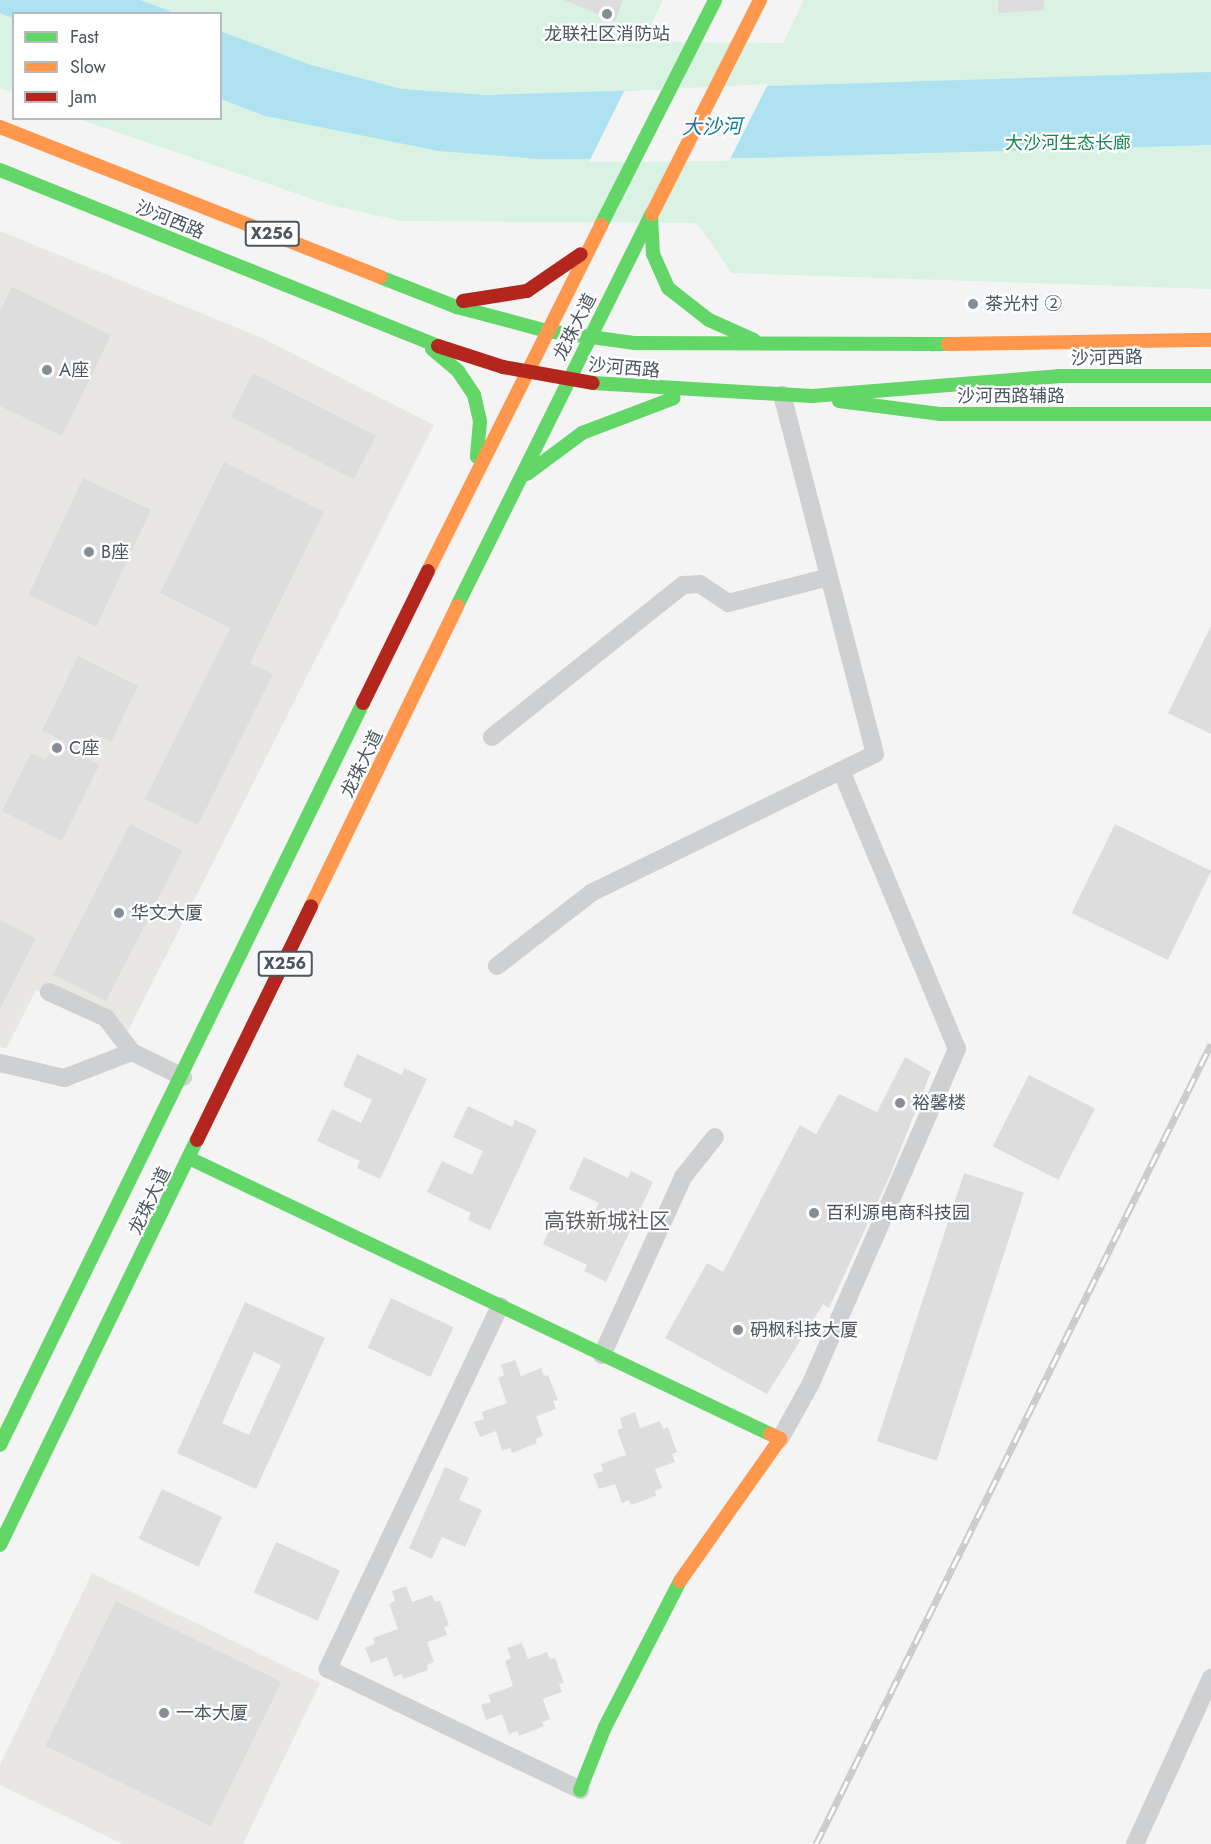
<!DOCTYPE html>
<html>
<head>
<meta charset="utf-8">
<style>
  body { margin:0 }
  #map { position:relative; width:1211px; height:1844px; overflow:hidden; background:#f4f4f4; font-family:Jost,"Noto Sans SC",sans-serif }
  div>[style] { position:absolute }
  .commercial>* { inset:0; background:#e8e7e3 }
  .green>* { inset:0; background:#d9f2e3 }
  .water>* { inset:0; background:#aee2f0 }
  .pier>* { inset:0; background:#f4f4f4 }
  .building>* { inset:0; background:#ddddde; transform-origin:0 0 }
  .street>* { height:18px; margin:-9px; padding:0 9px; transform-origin:9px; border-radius:9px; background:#ced0d2 }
  .fast>* { height:14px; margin:-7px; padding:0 7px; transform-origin:7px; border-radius:7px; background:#63d668 }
  .slow>* { height:14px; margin:-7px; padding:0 7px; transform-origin:7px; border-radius:7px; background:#ff974d }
  .jam>* { height:14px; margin:-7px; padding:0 7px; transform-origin:7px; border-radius:7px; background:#b3261e }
  .rail>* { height:7px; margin-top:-3.5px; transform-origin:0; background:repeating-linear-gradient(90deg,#fff 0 14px,#c9cacc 0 28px); box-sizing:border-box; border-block:2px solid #c9cacc }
  .dots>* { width:16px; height:16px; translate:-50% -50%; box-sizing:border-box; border:3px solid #fff; border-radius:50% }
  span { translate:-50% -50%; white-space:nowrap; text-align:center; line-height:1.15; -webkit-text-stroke:4.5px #fff; paint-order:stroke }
  .shield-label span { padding:2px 4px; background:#fff; border:2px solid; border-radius:4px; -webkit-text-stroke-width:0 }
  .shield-label { font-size:16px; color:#4a5661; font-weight:700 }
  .poi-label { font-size:18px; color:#4a5661 }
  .left { translate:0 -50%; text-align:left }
  .park-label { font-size:18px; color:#17864f }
  .street-label { font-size:18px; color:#4a5661 }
  .water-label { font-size:20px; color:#0c7c9b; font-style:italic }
  .quarter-label { font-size:21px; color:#5f6368 }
  .legend { position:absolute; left:12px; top:12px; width:210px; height:108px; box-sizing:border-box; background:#fff; border:2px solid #b7bbc0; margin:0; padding:8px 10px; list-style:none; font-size:18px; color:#4a5661 }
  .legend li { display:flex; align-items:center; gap:12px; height:30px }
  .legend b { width:30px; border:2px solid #b7bbc0 }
</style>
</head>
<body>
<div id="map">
  <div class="commercial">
    <i style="clip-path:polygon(0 231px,262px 338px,434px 425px,126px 1035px,36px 990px,6px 1049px,0 1047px)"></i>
    <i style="clip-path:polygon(92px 1573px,320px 1683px,243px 1844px,123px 1844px,0 1785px,0 1765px)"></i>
  </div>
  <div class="green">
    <i style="clip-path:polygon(0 0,663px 0,643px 42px,783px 43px,804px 0,1211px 0,1211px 289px,732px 273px,697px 223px,401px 221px,327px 204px,79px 119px,220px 118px,220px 14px,14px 14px,13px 93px,0 88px)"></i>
  </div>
  <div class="water">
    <i style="clip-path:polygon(0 0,140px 0,175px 13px,14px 14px,13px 18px,0 13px)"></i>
    <i style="clip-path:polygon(220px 31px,311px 65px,401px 89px,487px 95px,1211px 72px,1211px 145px,751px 158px,540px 159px,439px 151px,265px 116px,221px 99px)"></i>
  </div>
  <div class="pier">
    <i style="clip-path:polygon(768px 84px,729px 161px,589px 162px,624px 91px)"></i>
  </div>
  <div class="building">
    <i style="clip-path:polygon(564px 0,623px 0,615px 21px)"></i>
    <i style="clip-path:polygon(998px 0,1044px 0,1044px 10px,998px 13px)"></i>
    <i style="clip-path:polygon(12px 287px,111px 335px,62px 436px,0 406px,0 311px)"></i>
    <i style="left:253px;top:373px;width:138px;height:49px;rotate:27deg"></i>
    <i style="clip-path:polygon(224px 462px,324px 512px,250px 663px,273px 674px,198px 825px,145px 799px,230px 628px,160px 593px)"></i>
    <i style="left:83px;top:478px;width:75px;height:129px;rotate:25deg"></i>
    <i style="clip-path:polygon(1211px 626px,1211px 734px,1168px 713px)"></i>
    <i style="clip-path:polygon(78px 656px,138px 686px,111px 742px,94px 734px,83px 756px,99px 765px,62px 841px,2px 811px,31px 753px,46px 760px,57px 738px,42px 731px)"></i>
    <i style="left:130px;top:824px;width:59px;height:169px;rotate:27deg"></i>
    <i style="left:1115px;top:824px;width:107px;height:99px;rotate:26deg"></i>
    <i style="clip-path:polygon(0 920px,36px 938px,0 1009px)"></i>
    <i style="clip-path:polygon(357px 1054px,402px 1075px,404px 1068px,427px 1079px,380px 1179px,357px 1168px,360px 1161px,317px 1141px,332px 1109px,361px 1123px,372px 1100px,343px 1086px)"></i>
    <i style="clip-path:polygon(905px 1057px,931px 1072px,891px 1173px,829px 1308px,823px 1304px,767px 1394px,665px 1338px,707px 1263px,723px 1272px,800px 1125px,816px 1134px,839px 1094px,877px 1112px)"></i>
    <i style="left:1029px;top:1075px;width:74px;height:80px;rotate:27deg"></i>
    <i style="clip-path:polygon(468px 1106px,512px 1127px,515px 1120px,537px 1130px,490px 1230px,468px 1220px,471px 1213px,427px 1192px,442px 1161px,472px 1175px,483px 1151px,453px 1137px)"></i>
    <i style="clip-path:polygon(584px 1157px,628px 1178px,631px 1171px,653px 1182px,606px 1282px,584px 1271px,587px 1265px,543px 1244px,558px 1212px,587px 1226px,599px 1203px,569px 1189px)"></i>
    <i style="left:964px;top:1173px;width:63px;height:282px;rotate:18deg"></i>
    <i style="left:391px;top:1298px;width:69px;height:55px;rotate:25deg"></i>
    <i style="clip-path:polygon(evenodd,245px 1302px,325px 1338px,256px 1489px,177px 1453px,245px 1302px,254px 1352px,281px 1365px,249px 1435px,222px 1423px,254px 1352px)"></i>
    <i style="clip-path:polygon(515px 1360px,521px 1376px,541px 1368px,544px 1376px,548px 1375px,558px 1400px,553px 1401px,556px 1409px,536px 1416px,543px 1436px,535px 1439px,537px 1443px,512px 1453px,510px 1448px,502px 1451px,496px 1431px,480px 1437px,474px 1422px,484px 1419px,482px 1412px,507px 1403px,498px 1378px,504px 1375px,501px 1365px)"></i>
    <i style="clip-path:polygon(635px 1412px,640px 1428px,660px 1421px,663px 1429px,668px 1427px,677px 1452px,672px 1454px,675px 1462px,655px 1469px,662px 1488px,655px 1491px,656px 1496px,631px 1505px,629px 1500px,622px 1503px,615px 1484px,599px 1489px,593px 1474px,603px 1471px,601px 1464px,626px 1455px,617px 1430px,623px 1428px,620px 1418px)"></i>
    <i style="clip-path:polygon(445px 1467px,469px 1478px,459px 1500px,482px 1510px,465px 1547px,442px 1537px,432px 1559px,409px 1548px)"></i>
    <i style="left:162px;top:1489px;width:66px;height:55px;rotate:25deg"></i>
    <i style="left:276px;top:1542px;width:70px;height:55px;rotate:24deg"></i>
    <i style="clip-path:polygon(406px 1586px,412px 1602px,432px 1595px,435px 1602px,440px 1601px,449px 1625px,444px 1627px,447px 1635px,427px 1642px,434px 1662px,427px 1665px,428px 1670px,403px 1679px,402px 1674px,394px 1677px,387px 1657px,371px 1663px,365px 1648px,375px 1644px,373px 1638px,398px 1629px,389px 1604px,395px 1601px,392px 1591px)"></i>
    <i style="left:116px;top:1601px;width:184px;height:161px;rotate:26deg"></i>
    <i style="clip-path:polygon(522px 1643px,528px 1659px,547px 1652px,550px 1659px,555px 1658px,564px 1683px,559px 1684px,562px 1692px,543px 1699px,550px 1719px,542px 1722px,544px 1726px,519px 1736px,517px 1731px,509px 1734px,502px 1714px,486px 1720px,481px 1705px,491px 1702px,488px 1695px,513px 1686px,505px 1661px,511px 1658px,507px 1648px)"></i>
  </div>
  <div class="street">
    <i style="left:492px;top:737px;width:244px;rotate:-38.5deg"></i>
    <i style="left:683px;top:585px;width:17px;rotate:-3deg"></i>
    <i style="left:700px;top:584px;width:34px;rotate:34deg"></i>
    <i style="left:728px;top:603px;width:104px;rotate:-14.4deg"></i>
    <i style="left:497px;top:966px;width:119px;rotate:-37.8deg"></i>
    <i style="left:591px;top:893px;width:316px;rotate:-26.1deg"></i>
    <i style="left:875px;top:754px;width:371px;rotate:-104.5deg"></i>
    <i style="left:49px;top:992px;width:63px;rotate:24.5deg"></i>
    <i style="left:106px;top:1018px;width:43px;rotate:52.6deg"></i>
    <i style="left:132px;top:1052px;width:57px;rotate:26.1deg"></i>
    <i style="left:0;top:1063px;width:66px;rotate:13.2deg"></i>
    <i style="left:64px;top:1078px;width:73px;rotate:-20.9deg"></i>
    <i style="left:500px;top:1306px;width:402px;rotate:115.4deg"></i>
    <i style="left:328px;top:1669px;width:280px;rotate:25.6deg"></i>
    <i style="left:602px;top:1355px;width:196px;rotate:-65.5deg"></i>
    <i style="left:683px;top:1177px;width:51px;rotate:-51.3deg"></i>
    <i style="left:780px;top:1439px;width:64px;rotate:-61deg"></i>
    <i style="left:811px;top:1383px;width:365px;rotate:-66.4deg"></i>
    <i style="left:957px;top:1049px;width:301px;rotate:-112.6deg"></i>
    <i style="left:1135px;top:1844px;width:183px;rotate:-65.4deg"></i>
  </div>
  <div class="fast">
    <i style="left:0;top:170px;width:472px;rotate:21.9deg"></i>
    <i style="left:651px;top:216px;width:38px;rotate:87deg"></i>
    <i style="left:653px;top:254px;width:37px;rotate:66deg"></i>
    <i style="left:668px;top:288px;width:52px;rotate:38deg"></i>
    <i style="left:709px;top:320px;width:49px;rotate:24deg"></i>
    <i style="left:601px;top:225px;width:252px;rotate:-63.1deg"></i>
    <i style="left:380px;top:277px;width:83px;rotate:21.3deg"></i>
    <i style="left:457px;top:307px;width:93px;rotate:14.9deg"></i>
    <i style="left:547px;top:331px;width:89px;rotate:7.8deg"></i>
    <i style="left:635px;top:343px;width:313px;rotate:0.2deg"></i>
    <i style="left:432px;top:349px;width:34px;rotate:40deg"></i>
    <i style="left:458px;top:371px;width:29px;rotate:56deg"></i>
    <i style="left:474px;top:395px;width:27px;rotate:77deg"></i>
    <i style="left:480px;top:421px;width:36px;rotate:95deg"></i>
    <i style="left:593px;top:383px;width:219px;rotate:3.4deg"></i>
    <i style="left:812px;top:396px;width:247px;rotate:-4.6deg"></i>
    <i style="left:1058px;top:376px;width:153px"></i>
    <i style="left:839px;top:401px;width:103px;rotate:7.3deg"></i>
    <i style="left:941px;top:414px;width:270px"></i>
    <i style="left:527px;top:474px;width:69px;rotate:-36.7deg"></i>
    <i style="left:582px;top:433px;width:98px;rotate:-20.8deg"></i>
    <i style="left:457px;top:606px;width:438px;rotate:-63.6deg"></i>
    <i style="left:191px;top:1159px;width:641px;rotate:25.41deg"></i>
    <i style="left:0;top:1445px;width:826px;rotate:-63.93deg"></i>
    <i style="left:0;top:1545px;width:450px;rotate:-64.1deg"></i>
    <i style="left:580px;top:1790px;width:68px;rotate:-68.4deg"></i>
    <i style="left:605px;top:1727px;width:164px;rotate:-62.8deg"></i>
  </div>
  <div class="slow">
    <i style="left:0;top:127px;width:409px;rotate:21.5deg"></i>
    <i style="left:652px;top:214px;width:240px;rotate:-63.2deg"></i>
    <i style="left:948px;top:344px;width:263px;rotate:-0.9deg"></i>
    <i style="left:428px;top:571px;width:387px;rotate:-63.4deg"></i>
    <i style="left:311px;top:906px;width:334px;rotate:-64deg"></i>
    <i style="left:680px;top:1581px;width:174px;rotate:-54.8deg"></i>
    <i style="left:780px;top:1439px;width:11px;rotate:-153deg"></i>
  </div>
  <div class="jam">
    <i style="left:463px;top:301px;width:65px;rotate:-8.9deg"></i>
    <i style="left:527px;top:291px;width:65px;rotate:-34.4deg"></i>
    <i style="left:438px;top:346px;width:68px;rotate:17.9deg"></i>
    <i style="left:503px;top:367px;width:91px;rotate:10.1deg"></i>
    <i style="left:363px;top:703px;width:147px;rotate:-63.8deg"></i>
    <i style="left:197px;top:1140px;width:260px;rotate:-64deg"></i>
  </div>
  <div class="rail">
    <i style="left:816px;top:1844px;width:892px;rotate:-63.72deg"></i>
  </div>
  <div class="dots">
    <i style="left:607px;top:14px;background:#868d94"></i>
    <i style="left:973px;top:304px;background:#868d94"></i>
    <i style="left:47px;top:370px;background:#868d94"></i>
    <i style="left:89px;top:552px;background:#868d94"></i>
    <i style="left:57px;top:748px;background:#868d94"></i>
    <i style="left:119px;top:913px;background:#868d94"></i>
    <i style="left:900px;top:1103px;background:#868d94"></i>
    <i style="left:814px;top:1213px;background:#868d94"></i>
    <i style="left:738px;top:1330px;background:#868d94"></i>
    <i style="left:164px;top:1713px;background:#868d94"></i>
  </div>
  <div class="shield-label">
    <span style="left:272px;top:234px">X256</span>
    <span style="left:285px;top:964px">X256</span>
  </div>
  <div class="poi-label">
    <span style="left:607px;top:34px">龙联社区消防站</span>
    <span class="left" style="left:985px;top:304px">茶光村 ②</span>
    <span class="left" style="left:59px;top:370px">A座</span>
    <span class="left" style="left:101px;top:552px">B座</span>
    <span class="left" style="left:69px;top:748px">C座</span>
    <span class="left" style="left:131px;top:913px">华文大厦</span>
    <span class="left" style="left:912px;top:1103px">裕馨楼</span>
    <span class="left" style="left:826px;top:1213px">百利源电商科技园</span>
    <span class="left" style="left:750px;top:1330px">砃枫科技大厦</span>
    <span class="left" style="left:176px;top:1713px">一本大厦</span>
  </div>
  <div class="park-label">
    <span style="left:1068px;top:143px">大沙河生态长廊</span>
  </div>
  <div class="street-label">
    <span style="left:170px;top:220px;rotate:22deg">沙河西路</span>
    <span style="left:575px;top:327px;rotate:-63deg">龙珠大道</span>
    <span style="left:1107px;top:358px;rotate:-1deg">沙河西路</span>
    <span style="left:624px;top:368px;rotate:5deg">沙河西路</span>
    <span style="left:1011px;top:396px">沙河西路辅路</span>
    <span style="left:362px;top:764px;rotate:-64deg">龙珠大道</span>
    <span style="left:150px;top:1201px;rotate:-64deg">龙珠大道</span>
  </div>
  <div class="water-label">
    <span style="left:712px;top:127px;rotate:-1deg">大沙河</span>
  </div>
  <div class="quarter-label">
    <span style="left:607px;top:1221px">高铁新城社区</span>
  </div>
  <ul class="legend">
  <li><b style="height:8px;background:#63d668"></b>Fast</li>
  <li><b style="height:8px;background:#ff974d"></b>Slow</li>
  <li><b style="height:8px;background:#b3261e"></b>Jam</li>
  </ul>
</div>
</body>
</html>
